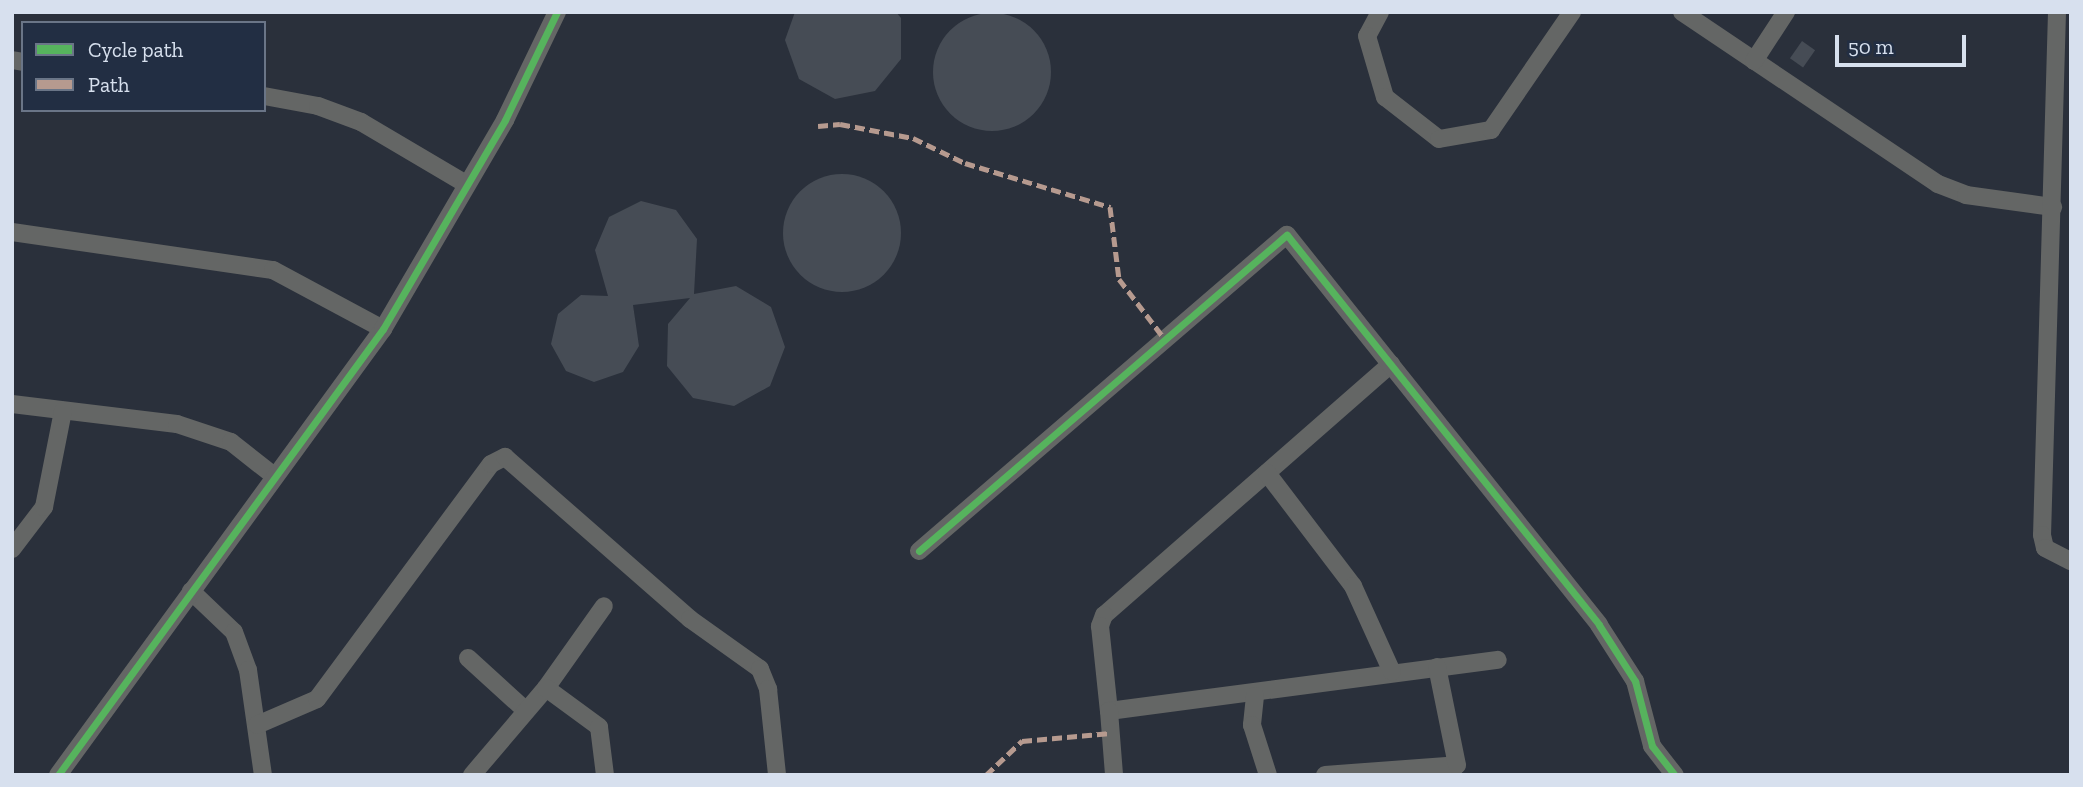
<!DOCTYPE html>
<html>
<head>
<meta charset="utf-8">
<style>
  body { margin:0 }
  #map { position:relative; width:2083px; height:787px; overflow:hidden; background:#2a303b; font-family:"Zilla Slab",serif }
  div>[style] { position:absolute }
  .building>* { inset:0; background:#464c55; transform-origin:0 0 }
  .round { border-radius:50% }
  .minor>* { height:18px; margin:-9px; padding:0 9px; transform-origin:9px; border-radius:9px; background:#646665 }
  .quiet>* { height:5px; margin-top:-2.5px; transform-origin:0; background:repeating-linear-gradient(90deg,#b69a8f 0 10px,transparent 0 15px) }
  .cycleway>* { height:7px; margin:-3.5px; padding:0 3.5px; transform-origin:3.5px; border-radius:3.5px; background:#56b35d }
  span { translate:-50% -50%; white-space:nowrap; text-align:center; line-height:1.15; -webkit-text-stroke:7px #222e43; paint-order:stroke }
  .frame { position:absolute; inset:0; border:14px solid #d7e0ee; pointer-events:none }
  .legend { position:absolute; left:21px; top:21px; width:245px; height:91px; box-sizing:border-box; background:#222e43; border:2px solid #6a7587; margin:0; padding:9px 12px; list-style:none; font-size:21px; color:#d7e0ee }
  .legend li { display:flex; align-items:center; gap:14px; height:35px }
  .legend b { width:35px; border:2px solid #6a7587 }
  .scale { position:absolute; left:1835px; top:35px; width:131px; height:32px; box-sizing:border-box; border:4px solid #d7e0ee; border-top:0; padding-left:9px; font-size:21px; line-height:24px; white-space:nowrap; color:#d7e0ee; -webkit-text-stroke:5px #222e43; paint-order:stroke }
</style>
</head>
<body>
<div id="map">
  <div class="building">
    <i style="clip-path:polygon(795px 12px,896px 12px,901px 18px,901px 59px,875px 91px,835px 99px,799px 79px,785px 40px)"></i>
    <i class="round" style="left:933px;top:13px;width:118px;height:118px"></i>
    <i style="left:1802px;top:41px;width:16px;height:21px;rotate:35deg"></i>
    <i class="round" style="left:783px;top:174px;width:118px;height:118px"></i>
    <i style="clip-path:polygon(641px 201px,676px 210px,697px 239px,694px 294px,736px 286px,771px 307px,785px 347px,770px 386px,734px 406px,693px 398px,667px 366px,668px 324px,690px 298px,633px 305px,639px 346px,623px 372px,594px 382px,566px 371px,551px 344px,558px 314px,581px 295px,608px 296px,595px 250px,609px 217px)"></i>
  </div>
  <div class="minor">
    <i style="left:1380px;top:12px;width:27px;rotate:118deg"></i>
    <i style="left:1367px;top:36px;width:64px;rotate:73.6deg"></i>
    <i style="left:1385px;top:97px;width:68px;rotate:37.9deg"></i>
    <i style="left:1439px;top:139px;width:53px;rotate:-9.8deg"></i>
    <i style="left:1491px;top:130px;width:143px;rotate:-55.5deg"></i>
    <i style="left:1682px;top:12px;width:308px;rotate:33.9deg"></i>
    <i style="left:1938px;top:184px;width:30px;rotate:21deg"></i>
    <i style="left:1966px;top:195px;width:88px;rotate:7.9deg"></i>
    <i style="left:2057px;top:12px;width:523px;rotate:91.64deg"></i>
    <i style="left:2042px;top:535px;width:13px;rotate:77deg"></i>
    <i style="left:2045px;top:548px;width:29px;rotate:27deg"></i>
    <i style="left:12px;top:60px;width:11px;rotate:10deg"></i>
    <i style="left:1754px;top:61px;width:59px;rotate:-56.9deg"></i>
    <i style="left:264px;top:96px;width:55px;rotate:10.5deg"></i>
    <i style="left:318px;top:106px;width:46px;rotate:20.4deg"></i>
    <i style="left:361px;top:122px;width:122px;rotate:30.6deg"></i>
    <i style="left:12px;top:232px;width:264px;rotate:8.3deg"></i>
    <i style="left:273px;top:270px;width:125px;rotate:28.2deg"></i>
    <i style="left:1391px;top:364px;width:381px;rotate:138.8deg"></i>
    <i style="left:1104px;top:615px;width:12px;rotate:110deg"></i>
    <i style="left:1100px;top:626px;width:85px;rotate:84deg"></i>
    <i style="left:1109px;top:711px;width:392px;rotate:-7.5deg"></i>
    <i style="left:12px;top:404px;width:166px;rotate:6.9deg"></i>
    <i style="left:177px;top:424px;width:57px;rotate:18.4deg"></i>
    <i style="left:231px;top:442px;width:53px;rotate:38.2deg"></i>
    <i style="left:1267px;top:473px;width:142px;rotate:52.7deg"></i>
    <i style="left:1353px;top:586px;width:94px;rotate:65.6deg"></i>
    <i style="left:12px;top:549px;width:53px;rotate:-52.7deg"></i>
    <i style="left:44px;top:507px;width:98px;rotate:-78.8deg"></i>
    <i style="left:919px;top:551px;width:485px;rotate:-40.7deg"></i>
    <i style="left:1287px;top:235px;width:499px;rotate:51.3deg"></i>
    <i style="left:1599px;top:625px;width:67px;rotate:57.3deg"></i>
    <i style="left:1635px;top:681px;width:67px;rotate:75.3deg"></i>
    <i style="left:1652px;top:746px;width:37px;rotate:52deg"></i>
    <i style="left:191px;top:591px;width:59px;rotate:43.6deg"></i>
    <i style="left:234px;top:632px;width:40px;rotate:69.8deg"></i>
    <i style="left:248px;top:670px;width:106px;rotate:81.9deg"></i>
    <i style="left:468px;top:658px;width:76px;rotate:42.3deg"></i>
    <i style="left:546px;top:688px;width:100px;rotate:-54.7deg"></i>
    <i style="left:1255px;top:696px;width:29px;rotate:96deg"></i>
    <i style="left:1252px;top:725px;width:52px;rotate:72.3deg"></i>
    <i style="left:1109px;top:711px;width:64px;rotate:85.5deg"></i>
    <i style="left:257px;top:725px;width:65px;rotate:-23.4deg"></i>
    <i style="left:317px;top:699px;width:292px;rotate:-53.5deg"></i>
    <i style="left:491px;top:464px;width:16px;rotate:-27deg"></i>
    <i style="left:505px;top:457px;width:246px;rotate:41.2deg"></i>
    <i style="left:690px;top:619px;width:86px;rotate:35.5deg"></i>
    <i style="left:760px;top:669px;width:22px;rotate:68deg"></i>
    <i style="left:768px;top:689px;width:86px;rotate:84deg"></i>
    <i style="left:58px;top:775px;width:552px;rotate:-53.92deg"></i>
    <i style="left:383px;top:329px;width:242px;rotate:-59.7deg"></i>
    <i style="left:505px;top:120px;width:120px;rotate:-64.3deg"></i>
    <i style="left:472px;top:775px;width:114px;rotate:-49.6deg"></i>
    <i style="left:546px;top:688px;width:66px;rotate:36.3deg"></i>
    <i style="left:599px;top:727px;width:48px;rotate:82.9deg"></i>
    <i style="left:1325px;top:775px;width:132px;rotate:-4.3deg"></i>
    <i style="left:1457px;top:765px;width:100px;rotate:-101.5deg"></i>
  </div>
  <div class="quiet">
    <i style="left:818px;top:126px;width:22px;rotate:-5deg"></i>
    <i style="left:840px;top:124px;width:74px;rotate:10.9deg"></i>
    <i style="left:913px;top:138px;width:58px;rotate:25.7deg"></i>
    <i style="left:965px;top:163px;width:152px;rotate:16.9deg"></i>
    <i style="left:1110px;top:207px;width:73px;rotate:82.9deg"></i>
    <i style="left:1119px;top:279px;width:74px;rotate:52.7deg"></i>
    <i style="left:986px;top:775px;width:50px;rotate:-43.4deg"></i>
    <i style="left:1022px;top:741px;width:89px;rotate:-5.1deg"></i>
  </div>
  <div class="cycleway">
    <i style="left:919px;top:551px;width:485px;rotate:-40.7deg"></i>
    <i style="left:1287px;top:235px;width:499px;rotate:51.3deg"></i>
    <i style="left:1599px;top:625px;width:67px;rotate:57.3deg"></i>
    <i style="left:1635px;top:681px;width:67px;rotate:75.3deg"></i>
    <i style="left:1652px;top:746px;width:37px;rotate:52deg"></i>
    <i style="left:58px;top:775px;width:552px;rotate:-53.92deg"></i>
    <i style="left:383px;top:329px;width:242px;rotate:-59.7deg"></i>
    <i style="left:505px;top:120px;width:120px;rotate:-64.3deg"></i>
  </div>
  <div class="frame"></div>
  <ul class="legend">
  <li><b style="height:9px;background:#56b35d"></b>Cycle path</li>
  <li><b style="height:9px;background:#b69a8f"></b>Path</li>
  </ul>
  <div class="scale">50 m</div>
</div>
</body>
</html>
